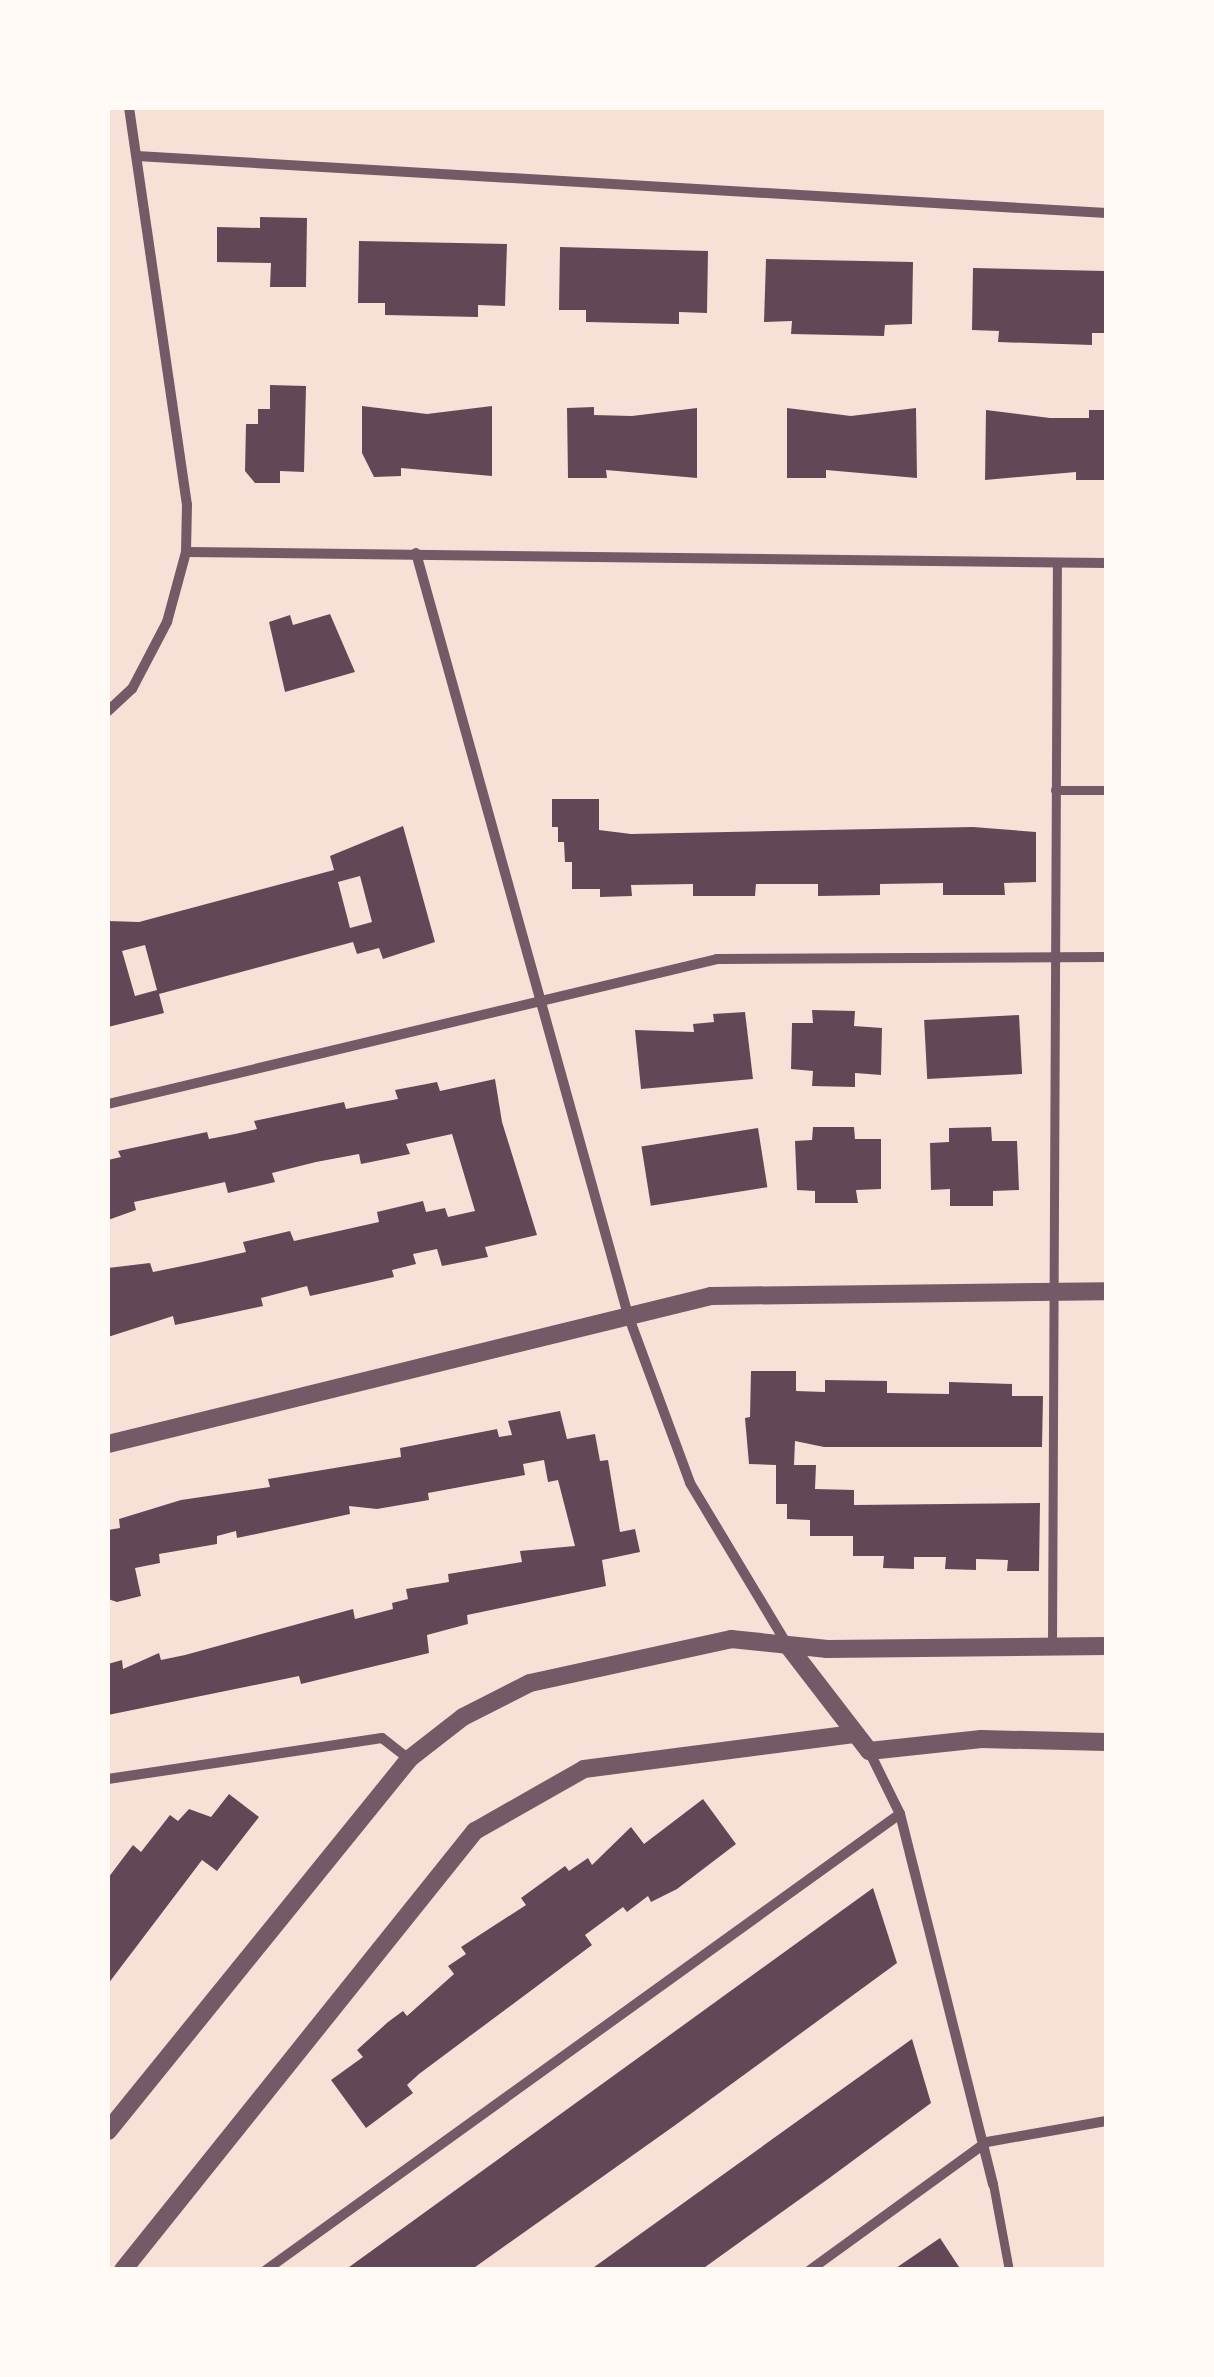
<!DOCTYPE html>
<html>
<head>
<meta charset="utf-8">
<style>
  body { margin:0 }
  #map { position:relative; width:1214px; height:2377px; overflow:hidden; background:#f7e1d7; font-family:"Open Sans",sans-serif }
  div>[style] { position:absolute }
  .building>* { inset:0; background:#644757; transform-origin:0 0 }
  .pedestrian>* { height:9px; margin:-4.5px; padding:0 4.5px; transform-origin:4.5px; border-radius:4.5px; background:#755966 }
  .minor>* { height:10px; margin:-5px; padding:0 5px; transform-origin:5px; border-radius:5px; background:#755966 }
  .tertiary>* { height:18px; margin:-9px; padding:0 9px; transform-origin:9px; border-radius:9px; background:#755966 }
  span { translate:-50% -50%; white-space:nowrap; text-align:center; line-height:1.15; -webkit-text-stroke:8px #fffaf5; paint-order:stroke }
  .frame { position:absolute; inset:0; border:110px solid #fffaf5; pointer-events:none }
</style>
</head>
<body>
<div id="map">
  <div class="building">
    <i style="clip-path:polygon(260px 217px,307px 218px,306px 287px,270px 287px,271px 263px,217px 262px,217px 227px,260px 228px)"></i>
    <i style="clip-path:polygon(359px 241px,507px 244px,505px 306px,478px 305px,478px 317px,432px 316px,385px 315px,385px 303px,358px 303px)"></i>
    <i style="clip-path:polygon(560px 247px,708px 251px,707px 313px,679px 312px,679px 324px,586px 322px,586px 310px,559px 310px)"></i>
    <i style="clip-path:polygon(766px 259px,913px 262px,912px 324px,885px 325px,884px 336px,791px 334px,792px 321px,764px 322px)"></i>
    <i style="clip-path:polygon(973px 268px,1106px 271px,1106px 333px,1092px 333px,1092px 345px,998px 342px,999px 331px,972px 330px)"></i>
    <i style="clip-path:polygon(270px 385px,306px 386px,304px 472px,280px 471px,280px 483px,255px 483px,245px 471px,246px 424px,258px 424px,258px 409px,270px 409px)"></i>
    <i style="clip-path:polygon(362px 406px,427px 414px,492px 406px,492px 476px,401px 468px,401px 476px,374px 477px,362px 453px)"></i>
    <i style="clip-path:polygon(594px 407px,594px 415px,632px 416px,697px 408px,697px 478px,606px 470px,607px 478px,568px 478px,567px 408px)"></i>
    <i style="clip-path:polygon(787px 408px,851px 416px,916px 408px,917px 478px,826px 470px,826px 478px,787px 478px)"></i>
    <i style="clip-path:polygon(986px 410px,1050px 418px,1089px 418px,1089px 410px,1106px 410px,1106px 480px,1076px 480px,1076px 472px,985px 480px)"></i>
    <i style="clip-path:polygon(330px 614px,355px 672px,285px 692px,269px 622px,290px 615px,293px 625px)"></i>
    <i style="clip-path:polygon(552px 799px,599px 799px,599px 830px,631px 834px,973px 827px,1036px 832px,1036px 882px,1004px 883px,1005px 895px,943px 895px,943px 883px,880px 884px,880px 895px,818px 896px,818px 884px,756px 884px,755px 896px,693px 896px,693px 884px,631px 885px,632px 896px,600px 897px,600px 889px,572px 889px,572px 862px,565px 862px,564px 842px,558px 842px,558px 827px,552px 827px)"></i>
    <i style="clip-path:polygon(evenodd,403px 826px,435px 942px,383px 959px,379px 948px,357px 954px,353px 942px,159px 994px,164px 1013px,108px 1027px,108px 921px,139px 922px,334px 870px,330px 856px,403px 826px,360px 876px,372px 922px,350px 928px,338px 882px,360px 876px,403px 826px,145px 945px,157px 990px,135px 996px,122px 951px,145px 945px)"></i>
    <i style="clip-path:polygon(812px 1010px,855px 1011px,854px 1026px,882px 1028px,881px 1075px,855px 1073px,855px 1087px,812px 1086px,813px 1071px,791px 1069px,792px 1023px,813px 1023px)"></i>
    <i style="clip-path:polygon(745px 1012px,753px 1079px,641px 1089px,635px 1030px,694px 1032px,693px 1024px,714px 1022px,713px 1014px)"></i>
    <i style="left:1019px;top:1015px;width:59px;height:95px;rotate:87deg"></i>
    <i style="clip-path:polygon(495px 1079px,502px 1122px,537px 1235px,485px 1247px,488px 1257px,442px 1266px,437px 1249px,413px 1254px,416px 1264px,392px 1270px,394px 1277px,310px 1296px,307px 1286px,261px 1298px,263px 1306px,175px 1325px,173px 1316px,108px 1337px,108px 1268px,150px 1263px,153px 1272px,202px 1262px,246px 1252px,243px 1242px,290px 1231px,294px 1241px,379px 1222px,377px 1212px,423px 1201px,426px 1212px,445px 1208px,448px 1217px,475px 1211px,452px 1134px,406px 1144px,410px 1154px,361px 1164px,359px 1154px,316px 1162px,272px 1173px,275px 1182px,228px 1193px,225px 1182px,134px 1202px,136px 1210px,108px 1220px,108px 1160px,121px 1157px,118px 1151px,207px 1132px,209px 1139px,235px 1134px,257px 1129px,254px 1121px,344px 1102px,346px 1109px,371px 1104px,398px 1099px,395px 1090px,437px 1082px,440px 1091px)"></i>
    <i style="clip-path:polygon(813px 1127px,854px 1127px,855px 1139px,881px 1139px,881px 1189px,856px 1190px,858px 1203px,815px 1203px,815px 1191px,797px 1190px,795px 1141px,812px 1140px)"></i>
    <i style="clip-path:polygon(991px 1127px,992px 1141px,1017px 1141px,1019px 1190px,993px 1191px,993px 1206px,950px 1206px,950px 1189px,931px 1190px,930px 1143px,949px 1142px,949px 1128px)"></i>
    <i style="left:758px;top:1128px;width:60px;height:118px;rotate:81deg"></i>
    <i style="clip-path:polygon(751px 1371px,796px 1371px,796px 1391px,825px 1392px,825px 1380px,887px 1381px,887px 1393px,949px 1394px,949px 1382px,1012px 1384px,1012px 1396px,1043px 1396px,1042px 1447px,824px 1447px,795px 1441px,794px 1465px,816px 1465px,815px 1489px,854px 1490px,854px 1505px,1040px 1503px,1039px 1571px,1007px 1571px,1008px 1560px,976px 1559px,976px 1570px,945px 1569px,946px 1557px,914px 1557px,914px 1569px,883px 1568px,884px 1556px,853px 1556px,853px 1536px,810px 1536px,810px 1520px,787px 1519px,787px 1504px,776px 1504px,776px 1465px,749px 1464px,745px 1418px,750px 1417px)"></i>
    <i style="clip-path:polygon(560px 1411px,567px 1439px,595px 1434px,600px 1461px,608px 1460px,620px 1532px,635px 1529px,640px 1552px,602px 1560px,606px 1586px,467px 1615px,468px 1624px,427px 1635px,429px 1653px,301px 1684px,299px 1676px,108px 1715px,108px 1664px,122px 1660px,123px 1669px,159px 1653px,161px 1660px,185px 1655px,353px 1609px,355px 1619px,393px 1609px,392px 1603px,408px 1599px,406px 1589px,449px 1582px,448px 1574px,522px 1562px,520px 1551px,575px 1546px,558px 1480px,548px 1482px,544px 1460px,523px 1464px,525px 1475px,428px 1493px,429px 1500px,377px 1509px,349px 1506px,350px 1514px,237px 1538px,236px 1531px,217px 1536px,217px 1544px,159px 1554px,160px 1563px,135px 1568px,141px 1596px,117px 1602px,108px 1599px,108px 1530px,120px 1528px,119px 1519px,181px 1500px,270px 1487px,268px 1479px,401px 1457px,400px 1448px,497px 1429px,499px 1437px,512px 1435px,508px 1421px)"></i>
    <i style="clip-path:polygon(229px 1794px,259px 1817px,217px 1871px,202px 1860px,108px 1984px,108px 1878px,133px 1845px,141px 1852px,170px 1815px,178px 1821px,189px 1809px,211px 1817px)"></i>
    <i style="clip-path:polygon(703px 1799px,736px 1844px,677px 1889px,651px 1902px,648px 1896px,627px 1912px,623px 1907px,585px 1935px,592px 1945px,419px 2074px,407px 2085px,413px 2093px,366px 2128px,331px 2080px,363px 2057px,357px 2050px,388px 2022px,403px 2011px,407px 2016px,454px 1974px,448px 1966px,466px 1954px,461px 1947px,526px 1905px,521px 1898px,565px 1866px,569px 1871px,588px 1858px,592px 1865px,631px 1827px,644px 1844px)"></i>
    <i style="clip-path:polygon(873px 1888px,897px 1963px,674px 2126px,471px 2270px,345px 2270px)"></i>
    <i style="clip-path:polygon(912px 2039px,931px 2103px,828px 2179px,701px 2270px,590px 2270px)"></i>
    <i style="clip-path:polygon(940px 2238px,961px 2270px,893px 2270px)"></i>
  </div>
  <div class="pedestrian">
    <i style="left:1055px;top:790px;width:51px"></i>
    <i style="left:1052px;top:1646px;width:1084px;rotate:-89.74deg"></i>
    <i style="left:993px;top:2184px;width:87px;rotate:79.5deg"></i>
  </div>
  <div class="minor">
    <i style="left:137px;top:156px;width:971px;rotate:3.37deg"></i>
    <i style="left:186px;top:552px;width:920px;rotate:0.69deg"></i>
    <i style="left:416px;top:553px;width:791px;rotate:74.45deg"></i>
    <i style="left:628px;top:1315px;width:179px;rotate:69.7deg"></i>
    <i style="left:690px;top:1483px;width:190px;rotate:59deg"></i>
    <i style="left:108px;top:711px;width:33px;rotate:-43deg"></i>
    <i style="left:132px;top:689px;width:76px;rotate:-62.4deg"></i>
    <i style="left:167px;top:622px;width:73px;rotate:-74.8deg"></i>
    <i style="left:186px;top:552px;width:47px;rotate:-88.8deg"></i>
    <i style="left:187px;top:505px;width:401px;rotate:-98.3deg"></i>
    <i style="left:108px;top:1104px;width:626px;rotate:-13.39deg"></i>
    <i style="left:717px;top:959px;width:389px;rotate:-0.3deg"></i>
    <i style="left:869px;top:1751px;width:70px;rotate:63.8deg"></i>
    <i style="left:900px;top:1814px;width:382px;rotate:75.9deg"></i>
    <i style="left:108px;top:1779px;width:277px;rotate:-8.5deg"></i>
    <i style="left:382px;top:1738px;width:34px;rotate:38deg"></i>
    <i style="left:266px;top:2270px;width:781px;rotate:-35.73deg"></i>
    <i style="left:810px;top:2270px;width:218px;rotate:-35.9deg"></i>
    <i style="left:987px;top:2142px;width:121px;rotate:-10deg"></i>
  </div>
  <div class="tertiary">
    <i style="left:108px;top:1444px;width:621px;rotate:-13.79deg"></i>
    <i style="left:711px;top:1296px;width:395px;rotate:-0.7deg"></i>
    <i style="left:789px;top:1647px;width:131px;rotate:52.4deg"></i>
    <i style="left:869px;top:1751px;width:113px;rotate:-6.1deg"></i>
    <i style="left:981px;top:1739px;width:125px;rotate:1.4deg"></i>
    <i style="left:108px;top:2131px;width:479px;rotate:-51deg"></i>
    <i style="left:409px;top:1759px;width:68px;rotate:-37.9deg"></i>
    <i style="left:463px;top:1717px;width:75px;rotate:-26.9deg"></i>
    <i style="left:530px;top:1683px;width:206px;rotate:-12.3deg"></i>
    <i style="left:731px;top:1639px;width:97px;rotate:5.9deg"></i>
    <i style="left:827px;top:1649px;width:279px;rotate:-0.6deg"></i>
    <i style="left:123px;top:2270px;width:563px;rotate:-51.28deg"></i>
    <i style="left:475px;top:1831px;width:125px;rotate:-29.6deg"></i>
    <i style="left:584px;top:1769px;width:272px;rotate:-7.4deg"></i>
  </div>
  <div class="frame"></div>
</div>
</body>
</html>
